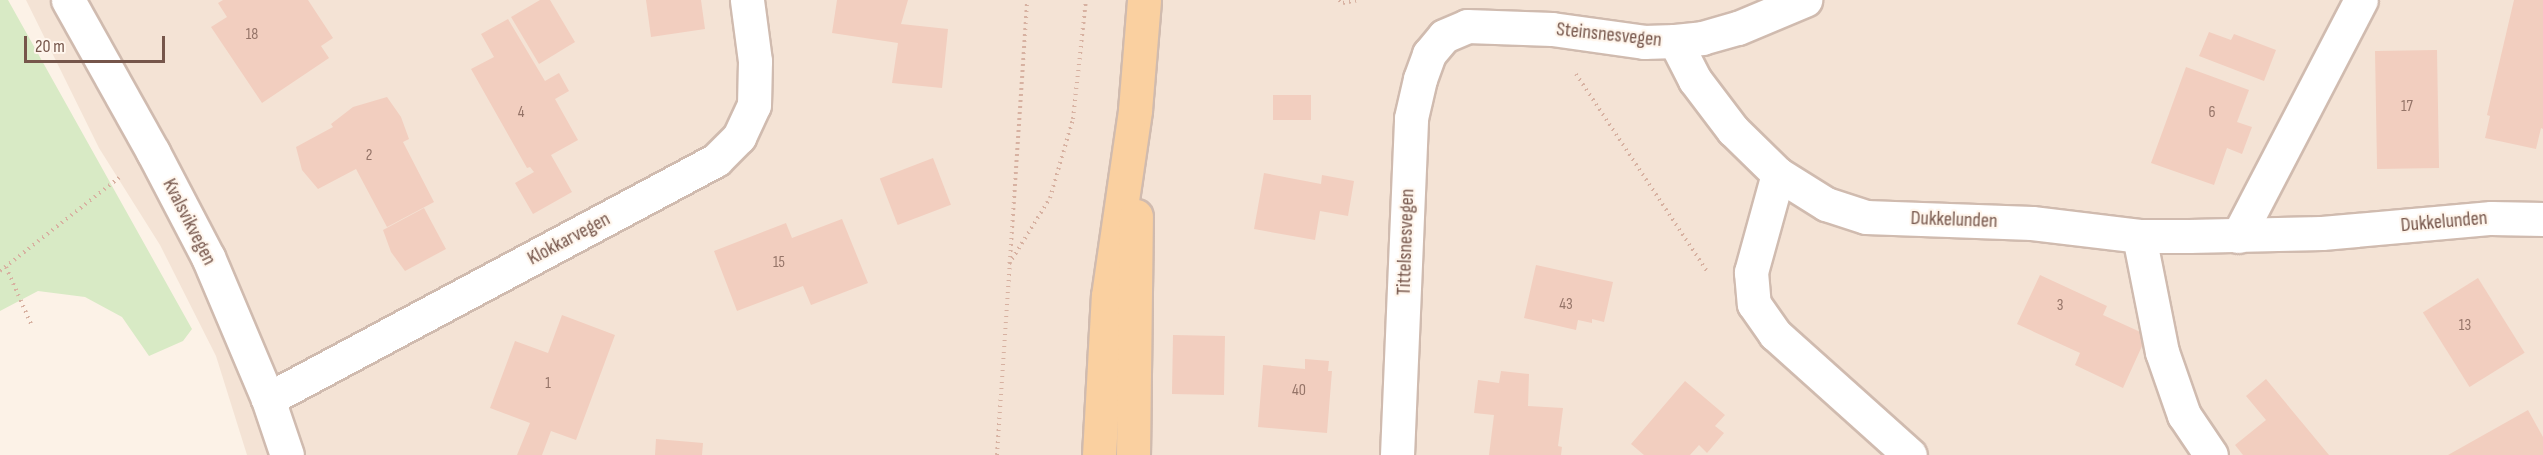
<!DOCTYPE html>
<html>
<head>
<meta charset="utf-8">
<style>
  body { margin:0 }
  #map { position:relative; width:2543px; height:455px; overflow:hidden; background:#fcf2e7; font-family:"Sofia Sans Condensed",sans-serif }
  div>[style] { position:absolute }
  .residential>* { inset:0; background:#f4e3d5 }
  .green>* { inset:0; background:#d8eac5 }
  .building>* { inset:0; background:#f2cebf; transform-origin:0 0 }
  .path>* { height:4px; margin-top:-2px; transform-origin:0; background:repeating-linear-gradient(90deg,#d7b1a1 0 1.5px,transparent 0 6px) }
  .roads { filter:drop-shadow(2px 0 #d0bbaf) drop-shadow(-2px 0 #d0bbaf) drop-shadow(0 2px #d0bbaf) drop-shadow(0 -2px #d0bbaf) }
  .minor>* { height:33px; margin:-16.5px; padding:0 16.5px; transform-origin:16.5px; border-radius:16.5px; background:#fff }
  .secondary>* { height:33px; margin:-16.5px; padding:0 16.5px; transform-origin:16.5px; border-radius:16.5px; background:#fff }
  .primary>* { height:33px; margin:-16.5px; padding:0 16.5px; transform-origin:16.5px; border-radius:16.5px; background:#fad0a0 }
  span { translate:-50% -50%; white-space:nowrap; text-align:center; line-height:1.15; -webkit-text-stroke:4.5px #fff6ed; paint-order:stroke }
  .number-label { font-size:16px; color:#957468 }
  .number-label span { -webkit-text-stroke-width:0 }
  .street-label { font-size:20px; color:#76564b }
  .scale { position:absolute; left:24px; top:36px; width:141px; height:27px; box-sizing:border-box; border:3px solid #76564b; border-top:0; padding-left:8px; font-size:18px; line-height:21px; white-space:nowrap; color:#76564b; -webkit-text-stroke:4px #fff6ed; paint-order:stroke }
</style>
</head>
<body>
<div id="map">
  <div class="residential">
    <i style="clip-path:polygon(26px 0,2543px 0,2543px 455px,247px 455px,216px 356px,160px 245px,99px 148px)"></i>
  </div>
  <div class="green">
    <i style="clip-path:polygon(0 0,8px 0,192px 329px,183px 341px,149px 356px,122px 317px,85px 297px,38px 291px,0 311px)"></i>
  </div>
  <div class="building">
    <i style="clip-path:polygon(223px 0,308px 0,333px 38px,321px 46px,329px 58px,262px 103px,211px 27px,227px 17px,218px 3px)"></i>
    <i style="clip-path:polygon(540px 0,550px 0,575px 42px,539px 64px,511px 17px)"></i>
    <i style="clip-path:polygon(646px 0,701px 0,705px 29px,651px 37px)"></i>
    <i style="clip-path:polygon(837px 0,908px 0,901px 24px,948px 29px,942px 88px,892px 83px,898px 43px,832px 33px)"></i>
    <i style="clip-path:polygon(2514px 0,2543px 0,2543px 129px,2541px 128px,2536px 149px,2485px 138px,2490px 116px,2487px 115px)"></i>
    <i style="clip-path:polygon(508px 19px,545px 81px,559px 73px,569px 91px,555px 99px,578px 140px,551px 155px,572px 192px,533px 214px,515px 183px,534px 172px,530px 167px,527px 168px,471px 69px,494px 57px,481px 34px)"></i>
    <i style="clip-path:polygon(2209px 32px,2231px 40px,2234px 34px,2276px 50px,2264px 81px,2199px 56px)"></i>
    <i style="left:2437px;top:50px;width:118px;height:62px;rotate:89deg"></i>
    <i style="clip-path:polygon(2186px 67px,2249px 90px,2237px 122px,2252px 127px,2242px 154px,2227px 148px,2214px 185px,2151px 163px)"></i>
    <i style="left:1311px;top:95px;width:25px;height:38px;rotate:90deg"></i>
    <i style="clip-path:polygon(387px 97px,401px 117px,409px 139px,403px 142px,434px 202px,387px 227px,356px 169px,318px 189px,302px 170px,296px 147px,333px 127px,331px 124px,353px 107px)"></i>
    <i style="left:933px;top:158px;width:50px;height:57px;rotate:69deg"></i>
    <i style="clip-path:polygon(1264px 173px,1321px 184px,1322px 175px,1354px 181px,1348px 216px,1320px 211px,1315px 240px,1254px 229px)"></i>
    <i style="clip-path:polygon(424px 208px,446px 249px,405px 271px,391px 252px,383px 230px)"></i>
    <i style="clip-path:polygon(842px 219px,868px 283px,811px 305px,803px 286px,737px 311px,714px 251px,786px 223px,792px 238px)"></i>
    <i style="clip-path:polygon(1536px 265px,1613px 282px,1604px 322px,1592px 319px,1592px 323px,1578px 320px,1576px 330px,1524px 318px)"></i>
    <i style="clip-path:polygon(2040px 275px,2107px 306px,2103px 315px,2147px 335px,2123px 388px,2075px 365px,2080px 353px,2017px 324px)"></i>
    <i style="left:2478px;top:278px;width:88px;height:65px;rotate:58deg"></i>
    <i style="clip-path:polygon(562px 315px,615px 335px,576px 440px,551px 431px,542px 455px,517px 455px,530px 423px,490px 408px,515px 341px,548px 353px)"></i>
    <i style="left:1173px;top:335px;width:52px;height:59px;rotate:1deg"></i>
    <i style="clip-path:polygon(1305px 359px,1329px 361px,1328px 371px,1332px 371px,1327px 433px,1258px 427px,1263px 365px,1305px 369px)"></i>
    <i style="clip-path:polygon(1501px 371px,1529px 374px,1528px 406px,1563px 408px,1558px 446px,1562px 447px,1561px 455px,1489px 455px,1494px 415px,1474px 413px,1478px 380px,1499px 383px)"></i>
    <i style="clip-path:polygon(2266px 379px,2329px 455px,2243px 455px,2235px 445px,2266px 420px,2246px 396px)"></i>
    <i style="clip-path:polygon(1685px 381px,1725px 415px,1715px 426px,1724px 433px,1707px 453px,1699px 445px,1690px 455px,1644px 455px,1631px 444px)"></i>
    <i style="clip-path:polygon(2528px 410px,2543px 437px,2543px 455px,2448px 455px)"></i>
    <i style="clip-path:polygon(656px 439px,703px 443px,702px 455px,655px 455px)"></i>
  </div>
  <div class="path">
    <i style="left:1339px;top:0;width:5px;rotate:37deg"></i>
    <i style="left:1343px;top:3px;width:15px;rotate:-11deg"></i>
    <i style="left:1576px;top:74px;width:239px;rotate:56.4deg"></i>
    <i style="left:1009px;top:264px;width:78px;rotate:-58.2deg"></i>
    <i style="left:1050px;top:198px;width:82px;rotate:-73.8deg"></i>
    <i style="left:1073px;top:119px;width:120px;rotate:-83.8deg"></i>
    <i style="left:6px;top:267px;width:62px;rotate:66.3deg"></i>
    <i style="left:0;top:271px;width:152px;rotate:-38.1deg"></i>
    <i style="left:997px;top:455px;width:456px;rotate:-86.2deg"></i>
  </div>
  <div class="roads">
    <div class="minor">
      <i style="left:1675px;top:41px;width:44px;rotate:62.9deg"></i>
      <i style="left:1695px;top:80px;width:63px;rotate:52.8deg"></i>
      <i style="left:1733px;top:130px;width:63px;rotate:44.4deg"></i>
      <i style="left:1778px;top:174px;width:57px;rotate:32deg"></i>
      <i style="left:1826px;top:204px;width:42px;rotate:18deg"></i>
      <i style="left:1866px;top:217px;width:166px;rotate:2.1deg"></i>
      <i style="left:2032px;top:223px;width:108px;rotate:6.9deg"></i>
      <i style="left:2139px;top:236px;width:50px"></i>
      <i style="left:2189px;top:236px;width:133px;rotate:-1.3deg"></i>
      <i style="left:2322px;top:233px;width:170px;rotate:-5.1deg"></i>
      <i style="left:2491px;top:218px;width:52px;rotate:1.1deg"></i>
      <i style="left:1778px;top:174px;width:102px;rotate:105.4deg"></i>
      <i style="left:1751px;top:272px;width:32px;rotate:85deg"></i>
      <i style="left:1754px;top:304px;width:37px;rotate:55deg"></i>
      <i style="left:1775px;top:334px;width:181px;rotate:41.9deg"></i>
      <i style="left:2139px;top:236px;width:118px;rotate:78.8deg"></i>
      <i style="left:2162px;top:352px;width:67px;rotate:70.8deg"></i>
      <i style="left:2184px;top:415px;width:48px;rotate:56deg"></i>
      <i style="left:2238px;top:236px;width:266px;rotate:-62.5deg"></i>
      <i style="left:268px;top:399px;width:508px;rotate:-28.08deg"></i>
      <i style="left:716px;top:160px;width:33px;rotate:-45deg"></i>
      <i style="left:739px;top:137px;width:35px;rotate:-65deg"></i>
      <i style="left:754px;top:105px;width:44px;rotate:-88.7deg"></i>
      <i style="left:755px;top:61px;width:62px;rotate:-97.5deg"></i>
      <i style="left:1397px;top:455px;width:337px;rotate:-87.6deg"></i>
      <i style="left:1411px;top:118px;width:40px;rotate:-77deg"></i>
      <i style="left:1420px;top:79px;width:27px;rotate:-70deg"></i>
      <i style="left:1429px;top:54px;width:23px;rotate:-50deg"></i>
      <i style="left:1444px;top:36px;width:25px;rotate:-23deg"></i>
      <i style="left:1467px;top:26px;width:85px;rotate:2deg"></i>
      <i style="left:1552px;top:29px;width:93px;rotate:8deg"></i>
      <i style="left:1644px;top:42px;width:31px;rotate:-2deg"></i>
      <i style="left:1675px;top:41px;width:27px;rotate:-6deg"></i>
      <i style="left:1702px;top:38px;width:37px;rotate:-16deg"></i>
      <i style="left:1738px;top:28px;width:73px;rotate:-22.7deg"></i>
    </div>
    <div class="secondary">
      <i style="left:68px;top:0;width:174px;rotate:60.8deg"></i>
      <i style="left:153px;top:152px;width:119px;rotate:62.4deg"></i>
      <i style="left:208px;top:257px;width:154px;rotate:67.1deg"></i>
      <i style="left:268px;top:399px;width:59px;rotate:71.3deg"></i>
    </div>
    <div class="primary">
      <i style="left:1099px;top:455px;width:159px;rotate:-86.8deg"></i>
      <i style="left:1108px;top:296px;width:188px;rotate:-81.7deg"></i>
      <i style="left:1135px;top:110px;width:110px;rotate:-85.3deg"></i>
      <i style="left:1133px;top:455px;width:239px;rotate:-89.3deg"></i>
    </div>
  </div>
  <div class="number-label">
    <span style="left:252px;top:35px">18</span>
    <span style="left:2407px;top:107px">17</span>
    <span style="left:521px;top:113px">4</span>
    <span style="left:2212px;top:113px">6</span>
    <span style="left:369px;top:156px">2</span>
    <span style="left:779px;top:263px">15</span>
    <span style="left:1566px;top:305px">43</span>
    <span style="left:2060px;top:306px">3</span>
    <span style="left:2465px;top:326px">13</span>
    <span style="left:548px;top:384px">1</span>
    <span style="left:1299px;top:391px">40</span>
  </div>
  <div class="street-label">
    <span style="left:1609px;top:35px;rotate:6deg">Steinsnesvegen</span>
    <span style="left:1954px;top:220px;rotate:2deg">Dukkelunden</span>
    <span style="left:189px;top:222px;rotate:63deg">Kvalsvikvegen</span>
    <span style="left:2444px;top:222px;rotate:-5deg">Dukkelunden</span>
    <span style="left:569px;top:239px;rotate:-28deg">Klokkarvegen</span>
    <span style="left:1406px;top:242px;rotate:-88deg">Tittelsnesvegen</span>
  </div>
  <div class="scale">20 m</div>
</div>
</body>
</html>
